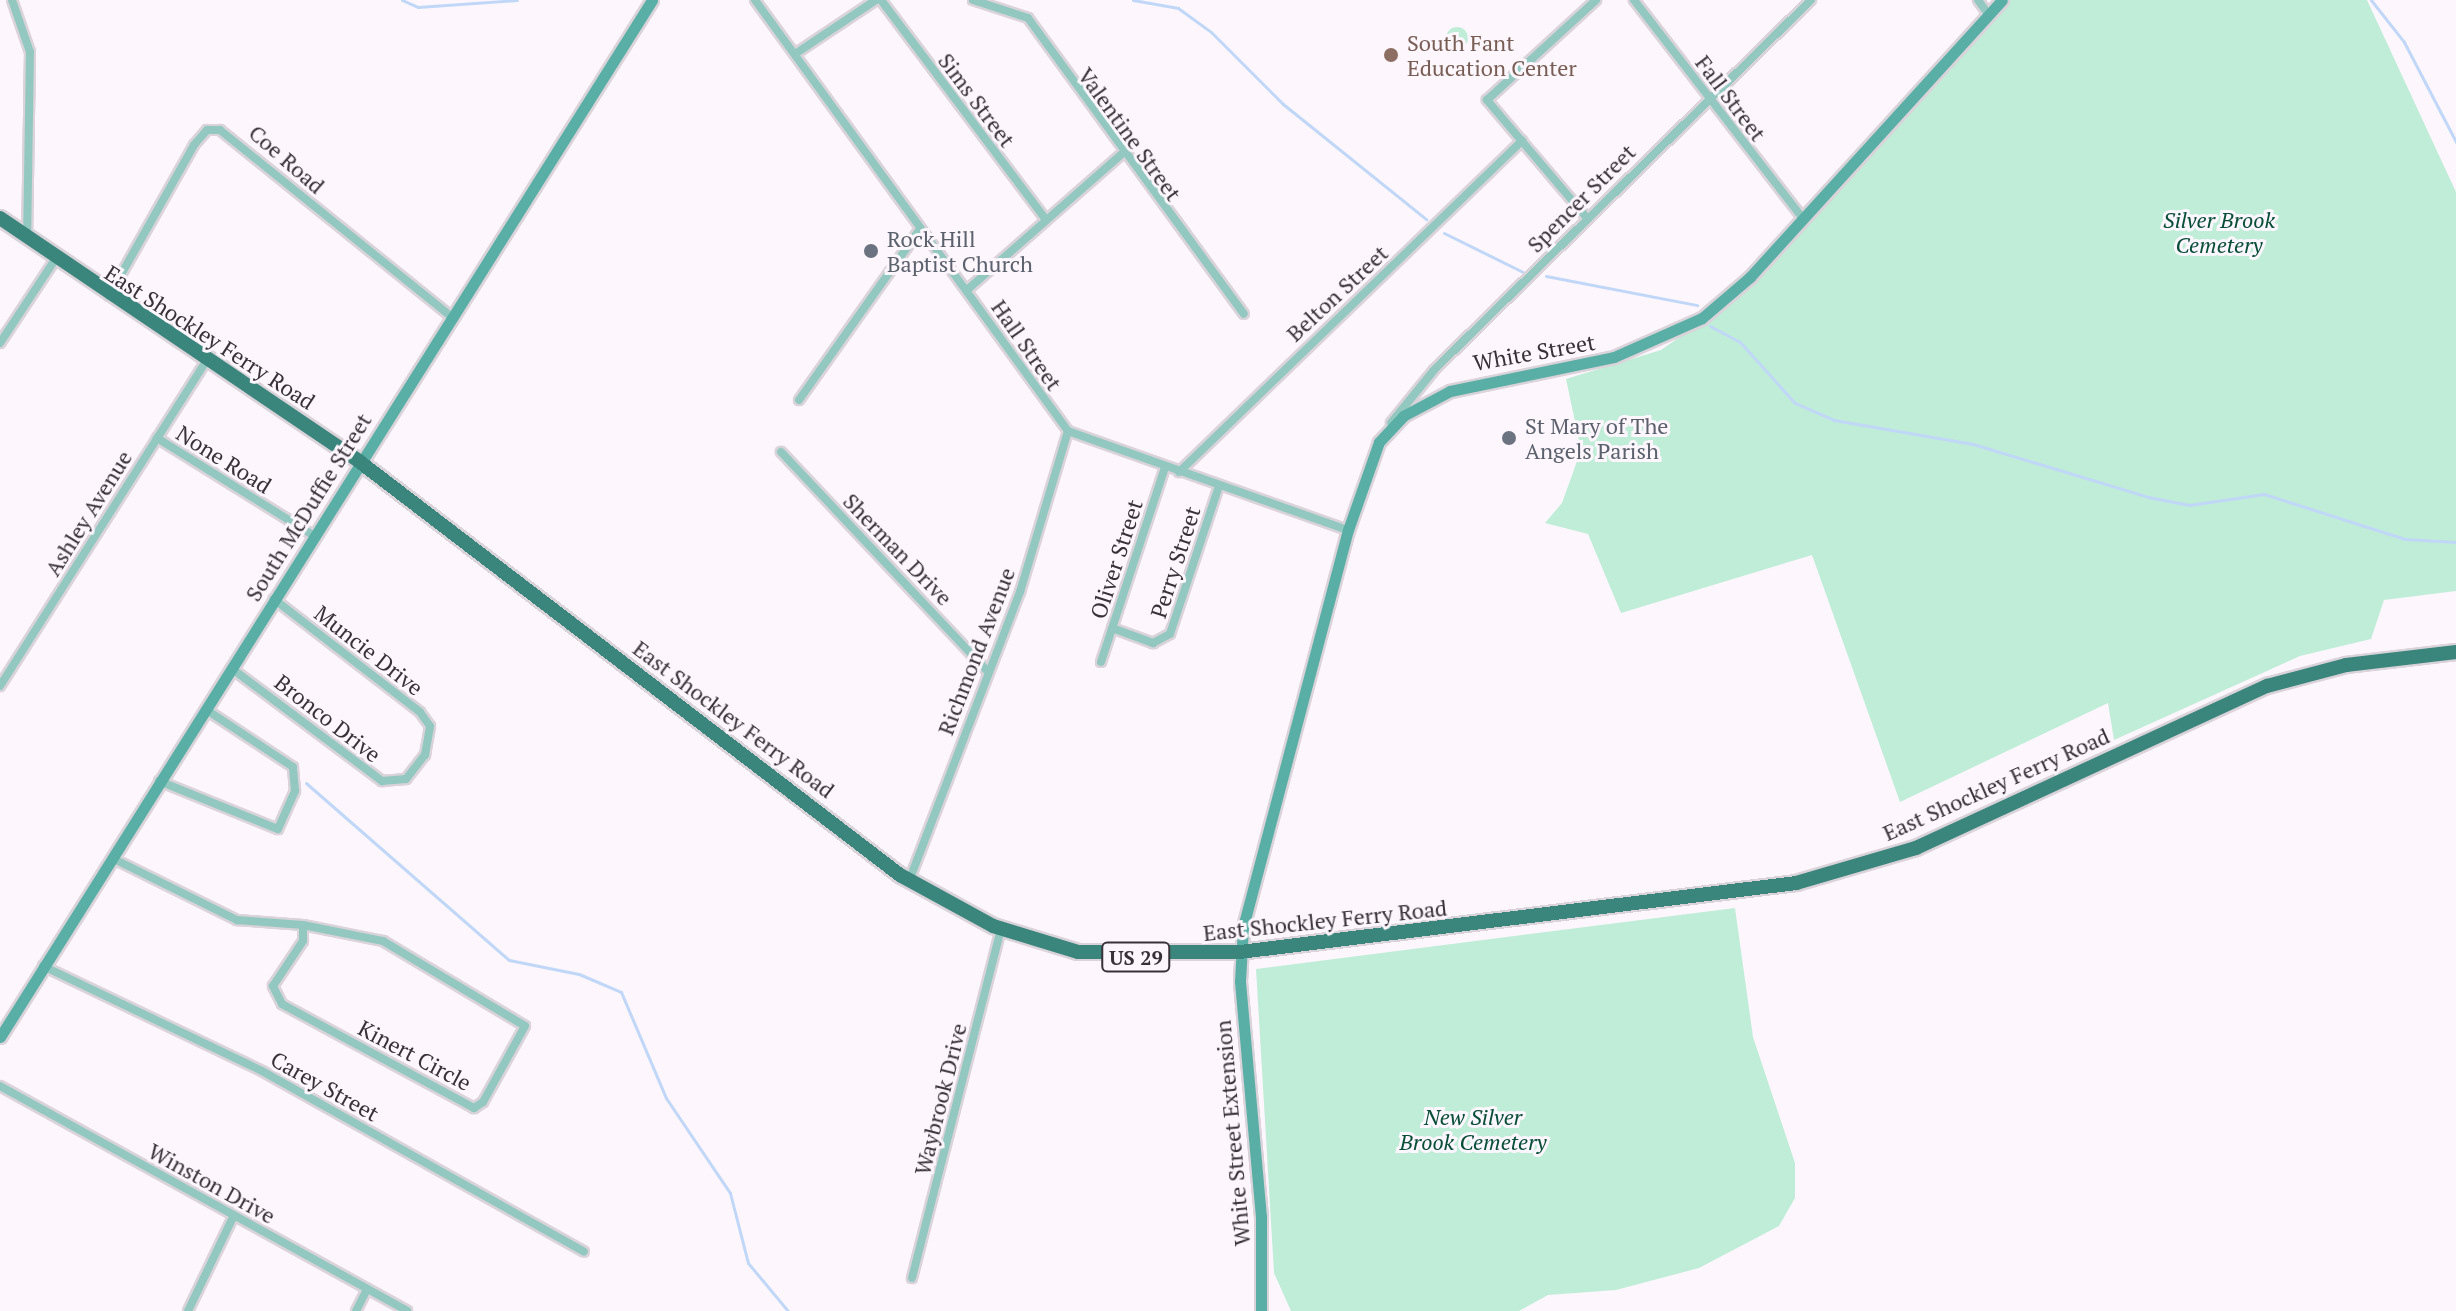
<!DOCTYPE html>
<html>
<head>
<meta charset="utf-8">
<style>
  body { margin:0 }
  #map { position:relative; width:2456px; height:1311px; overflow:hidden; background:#fdf6fd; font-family:"PT Serif",serif }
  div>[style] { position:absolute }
  .green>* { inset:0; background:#c0edd7 }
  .round { border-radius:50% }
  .stream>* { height:3px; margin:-1.5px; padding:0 1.5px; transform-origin:1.5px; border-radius:1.5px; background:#c0d7f8 }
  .roads { filter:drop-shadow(2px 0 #dad3da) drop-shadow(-2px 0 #dad3da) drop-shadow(0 2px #dad3da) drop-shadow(0 -2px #dad3da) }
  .street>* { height:8px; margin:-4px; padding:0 4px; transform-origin:4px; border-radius:4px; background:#93c8c1 }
  .secondary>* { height:11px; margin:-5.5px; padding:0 5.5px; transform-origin:5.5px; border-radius:5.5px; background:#59afa5 }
  .highway>* { height:14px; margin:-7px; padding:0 7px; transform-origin:7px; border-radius:7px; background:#3a857c }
  .dots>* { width:22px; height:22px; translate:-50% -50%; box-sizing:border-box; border:4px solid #fdf6fd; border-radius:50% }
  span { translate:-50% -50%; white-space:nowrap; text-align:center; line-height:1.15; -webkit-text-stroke:6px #fdf6fd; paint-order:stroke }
  .shield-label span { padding:2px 6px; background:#fdf6fd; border:2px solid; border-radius:6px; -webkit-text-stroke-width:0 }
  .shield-label { font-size:20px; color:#383238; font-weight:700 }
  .education-label { font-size:22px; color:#785e54 }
  .left { translate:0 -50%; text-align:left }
  .street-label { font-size:22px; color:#383238 }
  .park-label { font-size:22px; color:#074e37; font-style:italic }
  .worship-label { font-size:22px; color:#5b616d }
</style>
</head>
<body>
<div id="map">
  <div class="green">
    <i style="clip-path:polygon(2010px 0,2367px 0,2456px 192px,2456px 591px,2384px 600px,2371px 639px,2300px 656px,2114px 740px,2108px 703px,1900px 802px,1812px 555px,1621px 613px,1588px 534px,1545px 523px,1562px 503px,1581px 450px,1566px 379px,1661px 350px,1732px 301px,1908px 102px)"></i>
    <i class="round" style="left:1446px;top:27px;width:22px;height:22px"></i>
    <i style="clip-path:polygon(1735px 908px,1753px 1037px,1795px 1163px,1795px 1198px,1779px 1226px,1699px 1268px,1616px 1290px,1548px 1295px,1519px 1311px,1291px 1311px,1274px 1273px,1256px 969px)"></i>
  </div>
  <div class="stream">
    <i style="left:402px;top:0;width:17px;rotate:24deg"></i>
    <i style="left:418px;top:7px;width:99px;rotate:-4deg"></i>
    <i style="left:1133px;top:0;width:46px;rotate:10.1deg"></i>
    <i style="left:1178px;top:8px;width:41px;rotate:36deg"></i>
    <i style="left:1211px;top:32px;width:102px;rotate:45deg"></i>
    <i style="left:1283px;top:104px;width:184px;rotate:38.8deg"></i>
    <i style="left:2371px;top:0;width:53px;rotate:51.8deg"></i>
    <i style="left:2404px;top:42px;width:113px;rotate:62.5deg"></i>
    <i style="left:1444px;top:233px;width:88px;rotate:26.3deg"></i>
    <i style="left:1546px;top:276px;width:154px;rotate:10.9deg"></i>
    <i style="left:1710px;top:326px;width:34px;rotate:28deg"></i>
    <i style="left:1740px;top:342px;width:82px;rotate:48deg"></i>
    <i style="left:1795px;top:403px;width:43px;rotate:23.6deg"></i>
    <i style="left:1834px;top:420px;width:141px;rotate:9.8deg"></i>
    <i style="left:1973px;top:444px;width:183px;rotate:16.8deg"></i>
    <i style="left:2148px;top:497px;width:42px;rotate:11deg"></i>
    <i style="left:2189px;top:505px;width:76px;rotate:-8.3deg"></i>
    <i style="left:2264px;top:494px;width:148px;rotate:17.7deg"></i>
    <i style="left:2405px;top:539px;width:51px;rotate:3.4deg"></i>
    <i style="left:306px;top:783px;width:269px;rotate:41.1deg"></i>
    <i style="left:509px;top:960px;width:71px;rotate:11.3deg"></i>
    <i style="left:579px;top:974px;width:46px;rotate:23.2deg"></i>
    <i style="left:621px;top:992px;width:115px;rotate:67deg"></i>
    <i style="left:666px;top:1098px;width:115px;rotate:56deg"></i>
    <i style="left:730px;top:1193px;width:72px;rotate:75.6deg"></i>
    <i style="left:748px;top:1263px;width:62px;rotate:50.2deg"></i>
  </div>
  <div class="roads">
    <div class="street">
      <i style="left:12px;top:0;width:55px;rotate:70.9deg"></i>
      <i style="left:30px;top:52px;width:187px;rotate:90.9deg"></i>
      <i style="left:755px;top:0;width:533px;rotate:54.01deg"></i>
      <i style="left:1068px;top:431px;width:297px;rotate:19.5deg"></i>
      <i style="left:881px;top:0;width:275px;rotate:53.1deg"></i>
      <i style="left:973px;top:0;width:58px;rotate:18.1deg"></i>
      <i style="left:1028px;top:18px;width:366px;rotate:53.9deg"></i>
      <i style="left:1634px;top:0;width:273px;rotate:52.3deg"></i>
      <i style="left:1978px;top:0;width:17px;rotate:54deg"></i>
      <i style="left:795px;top:54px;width:97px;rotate:-33.7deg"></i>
      <i style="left:1587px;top:218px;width:155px;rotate:-130.3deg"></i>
      <i style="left:1487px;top:100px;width:148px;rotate:-42.5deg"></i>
      <i style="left:967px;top:290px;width:206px;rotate:-41.3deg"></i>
      <i style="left:109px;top:296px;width:173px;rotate:-60.6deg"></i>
      <i style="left:194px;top:145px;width:20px;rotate:-49deg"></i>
      <i style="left:207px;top:130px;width:13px"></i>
      <i style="left:220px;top:130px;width:298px;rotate:38.9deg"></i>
      <i style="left:0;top:343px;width:98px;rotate:-56.6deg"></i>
      <i style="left:799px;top:400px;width:209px;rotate:-54.7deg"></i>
      <i style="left:1391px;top:423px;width:68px;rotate:-50.9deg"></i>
      <i style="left:1434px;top:370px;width:528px;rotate:-44.46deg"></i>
      <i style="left:157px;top:438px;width:184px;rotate:31.9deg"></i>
      <i style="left:781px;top:452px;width:302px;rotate:46.7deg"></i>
      <i style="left:1179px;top:472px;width:477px;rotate:-44deg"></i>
      <i style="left:1112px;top:628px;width:44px;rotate:20.1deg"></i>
      <i style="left:1153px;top:643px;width:19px;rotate:-28deg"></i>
      <i style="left:1170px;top:634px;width:156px;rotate:-71.7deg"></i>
      <i style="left:1101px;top:662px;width:205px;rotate:-71.8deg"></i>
      <i style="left:231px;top:668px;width:189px;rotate:36.8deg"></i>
      <i style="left:382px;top:781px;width:24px;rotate:-5deg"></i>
      <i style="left:406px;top:779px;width:31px;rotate:-52deg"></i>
      <i style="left:425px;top:755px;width:29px;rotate:-80deg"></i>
      <i style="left:430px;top:726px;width:17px;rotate:-126deg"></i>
      <i style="left:420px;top:712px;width:185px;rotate:-142.3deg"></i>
      <i style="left:0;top:686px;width:386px;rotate:-57.6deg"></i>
      <i style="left:159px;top:781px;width:128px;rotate:22deg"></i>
      <i style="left:278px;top:829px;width:42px;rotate:-65.9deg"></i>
      <i style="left:295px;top:791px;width:24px;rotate:-95deg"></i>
      <i style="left:293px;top:767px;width:105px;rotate:-146.6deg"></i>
      <i style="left:112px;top:858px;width:140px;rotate:26.4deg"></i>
      <i style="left:237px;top:920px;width:66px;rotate:4.3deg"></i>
      <i style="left:909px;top:881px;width:310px;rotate:-69deg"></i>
      <i style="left:1020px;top:592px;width:168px;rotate:-73.4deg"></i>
      <i style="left:303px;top:925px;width:82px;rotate:11.3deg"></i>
      <i style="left:383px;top:941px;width:165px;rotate:30.9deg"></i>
      <i style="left:525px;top:1026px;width:87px;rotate:118.9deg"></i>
      <i style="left:483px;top:1102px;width:11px;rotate:146deg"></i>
      <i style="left:474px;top:1108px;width:218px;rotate:-151.6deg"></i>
      <i style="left:282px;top:1004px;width:20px;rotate:-117deg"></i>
      <i style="left:273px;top:986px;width:54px;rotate:-56.3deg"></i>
      <i style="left:303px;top:941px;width:16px;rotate:-90deg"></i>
      <i style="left:43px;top:966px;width:243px;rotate:25.6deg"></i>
      <i style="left:262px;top:1071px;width:369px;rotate:29.3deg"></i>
      <i style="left:0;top:1086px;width:465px;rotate:28.9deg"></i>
      <i style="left:912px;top:1278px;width:360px;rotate:-75.7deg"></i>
      <i style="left:188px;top:1311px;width:106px;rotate:-64.4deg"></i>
      <i style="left:356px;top:1311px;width:25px;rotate:-63deg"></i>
    </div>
    <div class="secondary">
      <i style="left:0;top:1037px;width:1225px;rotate:-57.84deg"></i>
      <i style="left:1261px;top:1311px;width:94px;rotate:-90deg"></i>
      <i style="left:1261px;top:1217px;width:237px;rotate:-95.1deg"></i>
      <i style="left:1240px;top:981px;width:54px;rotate:-86.8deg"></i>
      <i style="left:1243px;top:927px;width:411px;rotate:-75.2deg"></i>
      <i style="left:1348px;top:530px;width:93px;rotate:-70.6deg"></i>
      <i style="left:1379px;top:442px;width:35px;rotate:-47deg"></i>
      <i style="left:1403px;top:416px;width:53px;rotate:-28deg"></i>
      <i style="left:1450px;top:391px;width:167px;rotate:-11.7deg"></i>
      <i style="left:1614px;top:357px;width:96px;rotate:-23.9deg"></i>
      <i style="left:1702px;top:318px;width:63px;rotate:-40.5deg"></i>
      <i style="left:1750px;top:277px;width:374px;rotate:-47.7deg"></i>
    </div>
    <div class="highway">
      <i style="left:0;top:218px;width:435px;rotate:34.1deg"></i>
      <i style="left:360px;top:462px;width:680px;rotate:37.41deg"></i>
      <i style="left:900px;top:875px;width:106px;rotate:28.7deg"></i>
      <i style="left:993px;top:926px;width:89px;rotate:17deg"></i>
      <i style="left:1078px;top:952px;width:162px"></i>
      <i style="left:1240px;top:952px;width:560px;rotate:-7.07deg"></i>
      <i style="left:1796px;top:883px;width:125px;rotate:-16.3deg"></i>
      <i style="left:1916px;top:848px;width:387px;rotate:-24.8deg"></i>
      <i style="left:2267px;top:686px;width:82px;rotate:-14.9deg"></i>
      <i style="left:2346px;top:665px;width:111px;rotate:-6.7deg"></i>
    </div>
  </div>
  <div class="dots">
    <i style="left:1391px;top:55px;background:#8d6e63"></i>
    <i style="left:871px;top:251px;background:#6b7280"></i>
    <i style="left:1509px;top:438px;background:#6b7280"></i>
  </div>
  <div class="shield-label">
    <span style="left:1136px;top:957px">US 29</span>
  </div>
  <div class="education-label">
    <span class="left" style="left:1407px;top:55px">South Fant<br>Education Center</span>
  </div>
  <div class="street-label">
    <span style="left:1731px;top:98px;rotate:53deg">Fall Street</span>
    <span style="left:977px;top:100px;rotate:53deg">Sims Street</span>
    <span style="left:1130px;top:134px;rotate:54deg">Valentine Street</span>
    <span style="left:287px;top:159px;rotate:41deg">Coe Road</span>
    <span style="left:1581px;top:198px;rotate:-45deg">Spencer Street</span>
    <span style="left:1337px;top:293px;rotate:-43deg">Belton Street</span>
    <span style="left:210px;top:337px;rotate:33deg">East Shockley Ferry Road</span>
    <span style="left:1027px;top:345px;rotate:55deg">Hall Street</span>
    <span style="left:1534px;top:352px;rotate:-10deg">White Street</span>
    <span style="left:224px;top:459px;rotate:32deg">None Road</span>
    <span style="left:308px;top:507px;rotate:-58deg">South McDuffie Street</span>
    <span style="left:88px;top:513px;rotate:-58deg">Ashley Avenue</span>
    <span style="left:898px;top:549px;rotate:46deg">Sherman Drive</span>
    <span style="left:1116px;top:559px;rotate:-72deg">Oliver Street</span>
    <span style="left:1175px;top:562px;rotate:-72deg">Perry Street</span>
    <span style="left:369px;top:650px;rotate:38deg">Muncie Drive</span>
    <span style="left:976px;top:651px;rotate:-69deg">Richmond Avenue</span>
    <span style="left:328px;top:718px;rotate:38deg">Bronco Drive</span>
    <span style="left:734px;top:719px;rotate:37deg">East Shockley Ferry Road</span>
    <span style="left:1996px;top:784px;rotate:-24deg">East Shockley Ferry Road</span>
    <span style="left:1325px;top:920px;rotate:-6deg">East Shockley Ferry Road</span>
    <span style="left:415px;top:1055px;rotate:28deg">Kinert Circle</span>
    <span style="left:325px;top:1086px;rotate:29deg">Carey Street</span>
    <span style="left:940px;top:1099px;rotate:-76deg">Waybrook Drive</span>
    <span style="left:1232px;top:1133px;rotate:-95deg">White Street Extension</span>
    <span style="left:212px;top:1183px;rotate:29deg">Winston Drive</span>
  </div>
  <div class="park-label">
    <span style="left:2219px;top:232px">Silver Brook<br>Cemetery</span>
    <span style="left:1473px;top:1129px">New Silver<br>Brook Cemetery</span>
  </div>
  <div class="worship-label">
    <span class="left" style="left:887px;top:251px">Rock Hill<br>Baptist Church</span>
    <span class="left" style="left:1525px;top:438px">St Mary of The<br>Angels Parish</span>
  </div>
</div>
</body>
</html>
